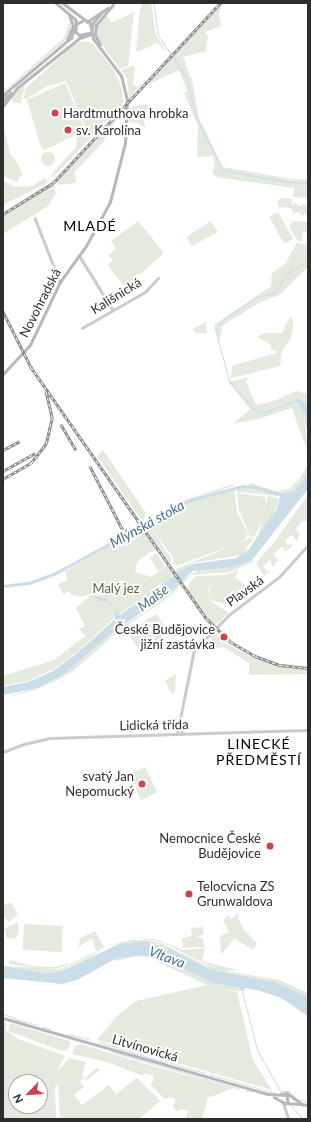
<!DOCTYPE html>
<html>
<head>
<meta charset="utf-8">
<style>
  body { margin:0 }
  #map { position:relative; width:311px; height:1122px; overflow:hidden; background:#fff; font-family:Lato,sans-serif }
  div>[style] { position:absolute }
  .green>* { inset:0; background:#e4eadd; transform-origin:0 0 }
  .round { border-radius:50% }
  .water>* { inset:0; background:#cbdde8 }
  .stream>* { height:1px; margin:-0.5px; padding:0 0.5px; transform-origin:0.5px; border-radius:0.5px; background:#cbdde8 }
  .canal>* { height:2.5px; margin:-1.25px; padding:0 1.25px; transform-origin:1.25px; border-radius:1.25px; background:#cbdde8 }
  .tertiary>* { height:2.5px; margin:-1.25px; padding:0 1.25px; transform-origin:1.25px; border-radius:1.25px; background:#cbcbcb }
  .secondary>* { height:2.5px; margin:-1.25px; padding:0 1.25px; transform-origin:1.25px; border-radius:1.25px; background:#b8b8b8 }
  .rail>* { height:2.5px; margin-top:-1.25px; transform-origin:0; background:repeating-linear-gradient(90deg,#fff 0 3px,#838383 0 6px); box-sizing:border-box; border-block:1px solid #838383 }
  .dots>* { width:11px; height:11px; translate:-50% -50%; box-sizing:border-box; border:2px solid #fff; border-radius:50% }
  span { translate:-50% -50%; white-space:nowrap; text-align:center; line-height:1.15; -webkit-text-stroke:4px #fff; paint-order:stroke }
  .poi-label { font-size:13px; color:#2e2e2e }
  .left { translate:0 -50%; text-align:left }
  .right { translate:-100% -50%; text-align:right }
  .street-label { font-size:13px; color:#2e2e2e }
  .park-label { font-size:13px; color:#52663f }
  .neighbourhood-label { font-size:14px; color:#000; letter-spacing:1px }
  .water-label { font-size:14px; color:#436f89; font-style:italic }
  .frame { position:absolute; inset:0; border:4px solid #2e2e2e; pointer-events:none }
  .north { position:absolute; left:8px; top:1074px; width:40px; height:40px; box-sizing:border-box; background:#fff; border:1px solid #ababab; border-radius:50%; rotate:245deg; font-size:11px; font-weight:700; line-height:16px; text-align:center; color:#2e2e2e }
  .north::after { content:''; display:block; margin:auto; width:14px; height:18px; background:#d63f4e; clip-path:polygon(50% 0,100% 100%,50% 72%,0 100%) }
</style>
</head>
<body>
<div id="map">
  <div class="green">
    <i style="clip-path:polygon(143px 3px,151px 3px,156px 35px,166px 51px,157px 43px,138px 52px,136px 50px,140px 9px)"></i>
    <i style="clip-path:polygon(222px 3px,219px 15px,221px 26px,205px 32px,208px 37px,206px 51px,183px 57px,192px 80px,199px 118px,223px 167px,291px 179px,308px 180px,308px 198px,293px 197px,294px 188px,216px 177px,212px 173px,215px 163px,213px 156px,197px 157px,198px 126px,184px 93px,187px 91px,179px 70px,145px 86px)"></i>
    <i style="clip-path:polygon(120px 5px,106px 14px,111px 23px,134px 12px,128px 66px,120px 69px,97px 38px,98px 23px,102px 17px,110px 10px)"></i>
    <i style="clip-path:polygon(70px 20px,71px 29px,65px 41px,5px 91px,3px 85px,6px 89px,64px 38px)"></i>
    <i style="clip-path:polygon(84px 41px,92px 43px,114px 70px,122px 89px,123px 104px,53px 177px,51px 175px,76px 147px,77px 137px,87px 131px,66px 81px,47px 86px,27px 99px,24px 98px,25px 89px,75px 44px)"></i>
    <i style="clip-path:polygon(54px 58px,25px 84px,21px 103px,14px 103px,11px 98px,13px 93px)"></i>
    <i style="clip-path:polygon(132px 66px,135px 67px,133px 84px,137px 87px,146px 79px,129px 98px,127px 79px,121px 70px)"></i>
    <i style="clip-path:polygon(65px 83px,85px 130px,45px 150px,41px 147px,27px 100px)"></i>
    <i style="clip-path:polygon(146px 104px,150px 108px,143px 113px,145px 128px,137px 123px,129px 122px,130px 108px)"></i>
    <i style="clip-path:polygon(123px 110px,103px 142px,75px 172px,76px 183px,59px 185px,56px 182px)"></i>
    <i style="clip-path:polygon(3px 124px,10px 154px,19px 165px,22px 176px,18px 177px,18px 182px,3px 176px)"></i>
    <i class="round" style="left:41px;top:152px;width:14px;height:14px"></i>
    <i style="clip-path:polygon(45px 178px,48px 182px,45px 184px,3px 205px,5px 192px,3px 180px,14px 187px,32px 186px)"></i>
    <i style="clip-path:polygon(53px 185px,56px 193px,47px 207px,3px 234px,3px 216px)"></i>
    <i style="clip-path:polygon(282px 198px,292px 199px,292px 206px,295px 203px,298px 204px,298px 206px,305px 204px,307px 207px,308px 205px,308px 216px,304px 213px,304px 216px,298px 212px,294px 214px,291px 208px,279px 207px,277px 201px)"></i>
    <i style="left:278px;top:212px;width:31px;height:10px;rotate:61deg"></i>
    <i style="clip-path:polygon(138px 221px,164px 253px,136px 278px,123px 285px,108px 265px,113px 260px,108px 256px,116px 248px,111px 241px)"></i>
    <i style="clip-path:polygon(211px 221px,218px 232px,192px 246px,186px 237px)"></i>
    <i style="clip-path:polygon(293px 221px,308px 222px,308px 232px,303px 232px,302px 242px,297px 240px,289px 226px)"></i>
    <i style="clip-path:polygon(296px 243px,308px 245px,308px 267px,279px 295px,261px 302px,223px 325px,219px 343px,214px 325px,271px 286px,272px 273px,286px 263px)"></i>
    <i style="clip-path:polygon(290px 317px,293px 319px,293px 329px,290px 340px,282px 350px,280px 366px,231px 378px,232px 366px,276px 353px,277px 351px,272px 350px,270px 344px,257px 337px,265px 333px,282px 333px)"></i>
    <i style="clip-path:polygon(206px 322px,207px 333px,195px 333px,193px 329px)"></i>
    <i style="clip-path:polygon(249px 377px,246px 382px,256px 405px,274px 401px,296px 391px,308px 394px,308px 407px,301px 399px,295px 401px,304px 412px,308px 453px,292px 408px,258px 419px,233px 424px,250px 409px,228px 382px)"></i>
    <i style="clip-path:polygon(103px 450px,146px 513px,143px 522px,97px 456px)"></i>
    <i style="clip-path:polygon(308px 464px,308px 474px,294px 491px,284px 493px,268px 492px,279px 496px,237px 492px,237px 489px,246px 487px,251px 483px,276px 491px,289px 489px,300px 478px)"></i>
    <i style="clip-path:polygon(233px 484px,233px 486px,182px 502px,142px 524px,179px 502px)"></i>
    <i style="clip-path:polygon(234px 490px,237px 512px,248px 534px,245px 539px,233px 545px,176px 566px,173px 564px,173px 557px,149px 526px,171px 558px,171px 565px,144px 526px,179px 505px)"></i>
    <i style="clip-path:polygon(237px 493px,265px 497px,266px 503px,263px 518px,255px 536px,250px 537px,239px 510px)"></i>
    <i style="clip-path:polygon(308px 495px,308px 521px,302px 521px,295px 530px,300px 534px,296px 542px,292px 534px,285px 541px,288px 545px,293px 544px,292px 546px,289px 549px,284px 546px,288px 550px,286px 551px,282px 547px,273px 555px,278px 559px,273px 568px,270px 560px,263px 566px,266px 571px,271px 570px,264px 576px,256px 563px,275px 541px)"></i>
    <i style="clip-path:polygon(268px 496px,278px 498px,277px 506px,271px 520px,250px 550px,259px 533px)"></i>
    <i style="clip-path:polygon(142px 528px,156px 551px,150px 552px,137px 562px,135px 572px,151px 577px,168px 565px,175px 576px,115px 617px,76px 653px,54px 669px,27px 681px,3px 686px,3px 676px,54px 660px,85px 636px,79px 629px,85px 626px,76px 608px,93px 593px,81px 597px,70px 594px,70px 591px,63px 594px,58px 584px,67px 580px,65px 571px)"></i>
    <i style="clip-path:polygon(250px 538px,254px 538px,246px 549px,248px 551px,242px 555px,193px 563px,177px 574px,174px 570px)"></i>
    <i style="left:156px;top:553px;width:16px;height:8px;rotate:55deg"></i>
    <i style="clip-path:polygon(252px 560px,253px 562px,230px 572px,192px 575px,183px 583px,182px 581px,198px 570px,234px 567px)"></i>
    <i style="clip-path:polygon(238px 570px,235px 578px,247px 586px,260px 580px,254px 590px,230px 603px,233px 610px,229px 605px,211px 600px,209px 589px,212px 587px,210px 586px,208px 590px,211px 601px,229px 613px,214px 626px,187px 590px,190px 582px,196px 576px,226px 575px)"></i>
    <i style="clip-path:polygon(180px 583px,181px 585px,165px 600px,120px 630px,73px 671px,54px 682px,32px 691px,3px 698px,44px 685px,63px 675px,107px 637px,151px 607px)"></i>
    <i style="left:156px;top:614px;width:22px;height:34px;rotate:56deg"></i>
    <i style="clip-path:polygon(215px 632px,225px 643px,258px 660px,288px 668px,308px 670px,308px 674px,249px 675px,249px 663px,224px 647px,214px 648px,210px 636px)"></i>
    <i style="clip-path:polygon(176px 674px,175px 692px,172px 694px,165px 681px)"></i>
    <i style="left:145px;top:767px;width:28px;height:18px;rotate:64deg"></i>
    <i style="clip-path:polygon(11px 902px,18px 914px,9px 922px,3px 916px,3px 906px)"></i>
    <i style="clip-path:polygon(239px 912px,238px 918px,244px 930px,257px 943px,253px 950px,234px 938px,221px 955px,220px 936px,229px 932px,223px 920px,228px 915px,231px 919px)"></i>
    <i style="clip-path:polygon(18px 922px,19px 932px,15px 939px,7px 938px,4px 929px)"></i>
    <i style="left:24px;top:924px;width:39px;height:26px;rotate:3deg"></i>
    <i style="clip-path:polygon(203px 927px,204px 935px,195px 936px,203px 938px,204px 947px,180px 948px,183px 947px,182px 938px,192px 936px,191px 928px)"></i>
    <i style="clip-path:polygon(95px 931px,104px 947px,82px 960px,71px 964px,59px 968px,44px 969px,9px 964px,10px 960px,32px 966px,54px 967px,75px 962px,96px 951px,92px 938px,79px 947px,80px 938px)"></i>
    <i style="clip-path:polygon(136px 937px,159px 940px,182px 950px,205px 948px,202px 961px,237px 970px,226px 971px,280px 980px,308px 993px,308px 997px,278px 983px,209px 969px,156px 944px,132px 942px,107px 946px,131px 940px,147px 940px,163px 944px,203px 964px,219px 969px,203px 963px,164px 943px)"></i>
    <i style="clip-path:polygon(106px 947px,87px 960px,57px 972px,46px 973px,3px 966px,60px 969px,81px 961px)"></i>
    <i style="clip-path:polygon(137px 954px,156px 957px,239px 988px,241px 991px,236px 991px,221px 989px,237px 992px,253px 1060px,272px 1090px,97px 1040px,117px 1016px,136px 1001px,207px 985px,150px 958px,137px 956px,116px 961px,115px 959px)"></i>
    <i style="clip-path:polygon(evenodd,3px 1022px,7px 1023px,6px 1030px,18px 1039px,65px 1056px,57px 1071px,70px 1058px,86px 1062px,82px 1075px,85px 1078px,97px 1068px,101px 1069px,87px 1080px,84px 1078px,80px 1082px,84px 1087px,74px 1095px,82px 1105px,109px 1085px,116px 1094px,137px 1078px,160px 1101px,139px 1119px,60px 1119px,58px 1084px,55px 1087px,56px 1119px,3px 1119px,3px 1022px,16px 1082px,40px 1082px,40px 1106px,16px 1106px,16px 1082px)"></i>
    <i style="clip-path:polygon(10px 1023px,70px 1041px,71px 1044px,67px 1050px,62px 1051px,8px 1031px)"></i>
    <i style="clip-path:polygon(81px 1044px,146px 1064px,233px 1088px,208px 1098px,202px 1119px,191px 1119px,191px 1115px,189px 1119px,186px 1119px,188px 1111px,179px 1109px,178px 1112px,173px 1107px,176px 1099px,169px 1097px,165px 1099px,151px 1085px,154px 1076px,144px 1073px,143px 1076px,107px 1062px,72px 1054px,75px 1046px)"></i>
  </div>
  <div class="water">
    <i style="clip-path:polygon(301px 399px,308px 407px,308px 437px,304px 412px,295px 400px)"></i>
    <i style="clip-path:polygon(308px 474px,308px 489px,252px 560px,234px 567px,193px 571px,175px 588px,107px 637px,63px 675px,37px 688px,3px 695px,3px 687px,28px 682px,53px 671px,76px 654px,115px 619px,115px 610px,106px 601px,98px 601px,94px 596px,106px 599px,120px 615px,185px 568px,193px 564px,236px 558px,247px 552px,277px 509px,280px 496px,274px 492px,284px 493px,294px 491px)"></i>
    <i style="clip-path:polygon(144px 941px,170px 949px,209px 969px,278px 983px,308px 997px,308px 1016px,281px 998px,257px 990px,244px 988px,245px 991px,241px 991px,240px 988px,211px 982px,170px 962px,144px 955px,117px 958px,77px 980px,62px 984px,3px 978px,3px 966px,46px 973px,57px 972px,69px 968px,119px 944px)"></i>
  </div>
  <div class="stream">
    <i style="left:153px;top:3px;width:32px;rotate:81deg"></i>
    <i style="left:158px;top:35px;width:50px;rotate:56.3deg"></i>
    <i style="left:186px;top:77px;width:43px;rotate:75.3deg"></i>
    <i style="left:197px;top:119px;width:57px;rotate:63.9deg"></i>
    <i style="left:222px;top:170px;width:66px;rotate:10.5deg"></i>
    <i style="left:287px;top:182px;width:21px;rotate:3deg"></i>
    <i style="left:253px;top:409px;width:38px;rotate:-130deg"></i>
    <i style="left:229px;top:380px;width:52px;rotate:-105.6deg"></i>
    <i style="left:215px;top:330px;width:14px;rotate:-51deg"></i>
    <i style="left:224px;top:319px;width:40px;rotate:-34deg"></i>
    <i style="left:257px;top:297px;width:17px;rotate:-13deg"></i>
    <i style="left:274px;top:293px;width:24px;rotate:-55deg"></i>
    <i style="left:288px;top:273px;width:24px;rotate:-33deg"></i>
    <i style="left:254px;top:410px;width:11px;rotate:10deg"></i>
    <i style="left:265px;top:412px;width:33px;rotate:-20deg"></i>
    <i style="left:242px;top:991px;width:61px;rotate:75.7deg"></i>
    <i style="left:257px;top:1050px;width:48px;rotate:60.3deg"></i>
    <i style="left:3px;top:1014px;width:19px;rotate:21deg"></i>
    <i style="left:23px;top:1021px;width:16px;rotate:15deg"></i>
    <i style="left:43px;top:1027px;width:8px;rotate:14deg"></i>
    <i style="left:68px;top:1034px;width:21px;rotate:14deg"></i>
    <i style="left:99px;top:1042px;width:71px;rotate:17.2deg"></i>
    <i style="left:110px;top:1051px;width:135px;rotate:16.3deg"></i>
    <i style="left:171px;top:1063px;width:36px;rotate:16deg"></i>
    <i style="left:209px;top:1074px;width:69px;rotate:16.1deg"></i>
    <i style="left:246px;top:1091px;width:8px"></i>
    <i style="left:281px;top:1091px;width:8px"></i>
    <i style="left:289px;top:1091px;width:11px;rotate:45deg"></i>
    <i style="left:297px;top:1099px;width:11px;rotate:15deg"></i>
    <i style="left:290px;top:1105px;width:19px;rotate:47deg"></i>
  </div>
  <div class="canal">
    <i style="left:3px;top:586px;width:26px;rotate:-7deg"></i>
    <i style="left:29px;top:583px;width:27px;rotate:-20deg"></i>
    <i style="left:54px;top:574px;width:155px;rotate:-28.6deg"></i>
    <i style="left:190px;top:500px;width:55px;rotate:-14.8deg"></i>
    <i style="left:243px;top:486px;width:13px;rotate:4deg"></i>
    <i style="left:256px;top:487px;width:22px;rotate:18deg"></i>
  </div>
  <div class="tertiary">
    <i style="left:35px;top:218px;width:69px;rotate:68.7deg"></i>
    <i style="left:79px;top:255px;width:65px;rotate:58.3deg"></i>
    <i style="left:82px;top:328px;width:73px;rotate:-29.7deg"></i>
    <i style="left:145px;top:292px;width:19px;rotate:-47deg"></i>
    <i style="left:182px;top:721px;width:13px;rotate:90deg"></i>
    <i style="left:177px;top:734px;width:86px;rotate:-78.6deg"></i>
    <i style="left:194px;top:650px;width:51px;rotate:-45deg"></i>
    <i style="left:230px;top:614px;width:61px;rotate:-37.1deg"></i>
    <i style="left:279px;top:577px;width:43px;rotate:-47.8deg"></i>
    <i style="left:3px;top:752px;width:22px;rotate:-21deg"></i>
    <i style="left:24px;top:744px;width:27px;rotate:-13deg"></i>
    <i style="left:50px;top:738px;width:258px;rotate:-1.8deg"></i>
    <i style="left:283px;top:1102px;width:18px;rotate:71deg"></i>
  </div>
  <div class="secondary">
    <i style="left:56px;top:3px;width:26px;rotate:40deg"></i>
    <i style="left:76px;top:20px;width:12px;rotate:90deg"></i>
    <i style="left:76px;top:32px;width:8px;rotate:40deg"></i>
    <i style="left:82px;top:37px;width:9px;rotate:-18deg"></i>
    <i style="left:91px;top:34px;width:11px;rotate:-80deg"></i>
    <i style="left:93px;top:23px;width:14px;rotate:-51deg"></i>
    <i style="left:87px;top:22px;width:25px;rotate:-34deg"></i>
    <i style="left:79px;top:35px;width:10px;rotate:-11deg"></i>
    <i style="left:67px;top:40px;width:15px;rotate:-67deg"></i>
    <i style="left:73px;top:26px;width:12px;rotate:-110deg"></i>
    <i style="left:100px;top:45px;width:11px;rotate:-117deg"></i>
    <i style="left:95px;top:35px;width:10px;rotate:-84deg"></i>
    <i style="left:96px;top:25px;width:26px;rotate:-50deg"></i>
    <i style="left:3px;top:95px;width:89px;rotate:-40deg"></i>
    <i style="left:71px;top:38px;width:15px;rotate:-70deg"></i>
    <i style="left:76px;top:24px;width:7px;rotate:-27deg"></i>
    <i style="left:7px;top:98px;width:6px;rotate:-59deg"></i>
    <i style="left:3px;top:104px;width:9px;rotate:-69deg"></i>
    <i style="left:3px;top:106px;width:23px;rotate:-52deg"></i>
    <i style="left:17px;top:88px;width:82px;rotate:-38.6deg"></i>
    <i style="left:3px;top:374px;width:40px;rotate:-47deg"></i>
    <i style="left:30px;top:345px;width:70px;rotate:-64.5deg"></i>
    <i style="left:60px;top:282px;width:44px;rotate:-54.2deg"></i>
    <i style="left:86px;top:246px;width:50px;rotate:-61.4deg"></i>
    <i style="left:110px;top:202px;width:61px;rotate:-75.7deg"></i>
    <i style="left:125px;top:143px;width:43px;rotate:-87.3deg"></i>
    <i style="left:127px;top:100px;width:25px;rotate:-104deg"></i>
    <i style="left:121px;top:76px;width:46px;rotate:-127.1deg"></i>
    <i style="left:93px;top:39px;width:15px;rotate:-101deg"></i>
    <i style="left:90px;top:24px;width:35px;rotate:-143deg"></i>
    <i style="left:3px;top:1018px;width:276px;rotate:16deg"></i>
    <i style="left:268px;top:1094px;width:19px;rotate:3deg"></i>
    <i style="left:287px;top:1095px;width:7px;rotate:82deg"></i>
    <i style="left:281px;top:1094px;width:6px;rotate:-9deg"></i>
    <i style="left:287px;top:1093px;width:19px;rotate:36deg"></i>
    <i style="left:274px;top:1097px;width:13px;rotate:29deg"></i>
    <i style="left:285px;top:1103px;width:15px;rotate:4deg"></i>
    <i style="left:301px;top:1104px;width:7px;rotate:8deg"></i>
  </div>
  <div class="rail">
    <i style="left:3px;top:214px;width:59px;rotate:-31.8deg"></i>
    <i style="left:53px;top:183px;width:246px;rotate:-47.1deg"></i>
    <i style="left:3px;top:311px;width:63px;rotate:63.4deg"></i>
    <i style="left:31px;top:367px;width:307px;rotate:55.1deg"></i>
    <i style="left:207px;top:619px;width:33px;rotate:44deg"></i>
    <i style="left:231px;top:642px;width:28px;rotate:30deg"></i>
    <i style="left:255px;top:656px;width:27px;rotate:20deg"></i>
    <i style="left:280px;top:665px;width:28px;rotate:6deg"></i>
    <i style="left:61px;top:424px;width:30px;rotate:60deg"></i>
    <i style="left:3px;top:450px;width:19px;rotate:-28deg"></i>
    <i style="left:90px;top:466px;width:72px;rotate:62.7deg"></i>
    <i style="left:3px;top:471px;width:37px;rotate:-29deg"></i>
    <i style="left:3px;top:479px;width:32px;rotate:-30deg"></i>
    <i style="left:31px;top:463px;width:24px;rotate:-52deg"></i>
    <i style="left:46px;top:444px;width:27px;rotate:-77deg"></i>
    <i style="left:52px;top:418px;width:27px;rotate:-103deg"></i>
  </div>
  <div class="dots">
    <i style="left:55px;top:113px;background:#d63f4e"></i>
    <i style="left:68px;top:130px;background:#d63f4e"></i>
    <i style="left:224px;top:637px;background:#d63f4e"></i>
    <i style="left:142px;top:784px;background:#d63f4e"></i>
    <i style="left:270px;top:846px;background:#d63f4e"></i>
    <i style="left:189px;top:894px;background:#d63f4e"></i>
  </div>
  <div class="poi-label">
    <span class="left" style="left:63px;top:113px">Hardtmuthova hrobka</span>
    <span class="left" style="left:76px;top:130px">sv. Karolína</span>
    <span class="right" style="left:215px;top:637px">České Budějovice<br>jižní zastávka</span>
    <span class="right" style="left:134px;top:784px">svatý Jan<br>Nepomucký</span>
    <span class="right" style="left:261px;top:846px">Nemocnice České<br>Budějovice</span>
    <span class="left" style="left:197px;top:894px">Telocvicna ZS<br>Grunwaldova</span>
  </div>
  <div class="street-label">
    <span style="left:116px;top:296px;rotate:-32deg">Kališnická</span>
    <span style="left:40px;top:303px;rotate:-63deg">Novohradská</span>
    <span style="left:245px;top:591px;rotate:-36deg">Plavská</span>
    <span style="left:154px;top:725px;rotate:-1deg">Lidická třída</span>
    <span style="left:145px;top:1048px;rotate:16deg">Litvínovická</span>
  </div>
  <div class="park-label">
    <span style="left:116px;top:588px">Malý jez</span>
  </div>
  <div class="neighbourhood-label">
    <span style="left:90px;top:226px">MLADÉ</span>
    <span style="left:259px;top:752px">LINECKÉ<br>PŘEDMĚSTÍ</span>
  </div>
  <div class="water-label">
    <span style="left:147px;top:524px;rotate:-29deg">Mlýnská stoka</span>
    <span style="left:153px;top:598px;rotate:-37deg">Malše</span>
    <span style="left:167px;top:957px;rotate:21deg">Vltava</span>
  </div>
  <div class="frame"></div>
  <div class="north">N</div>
</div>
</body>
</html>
